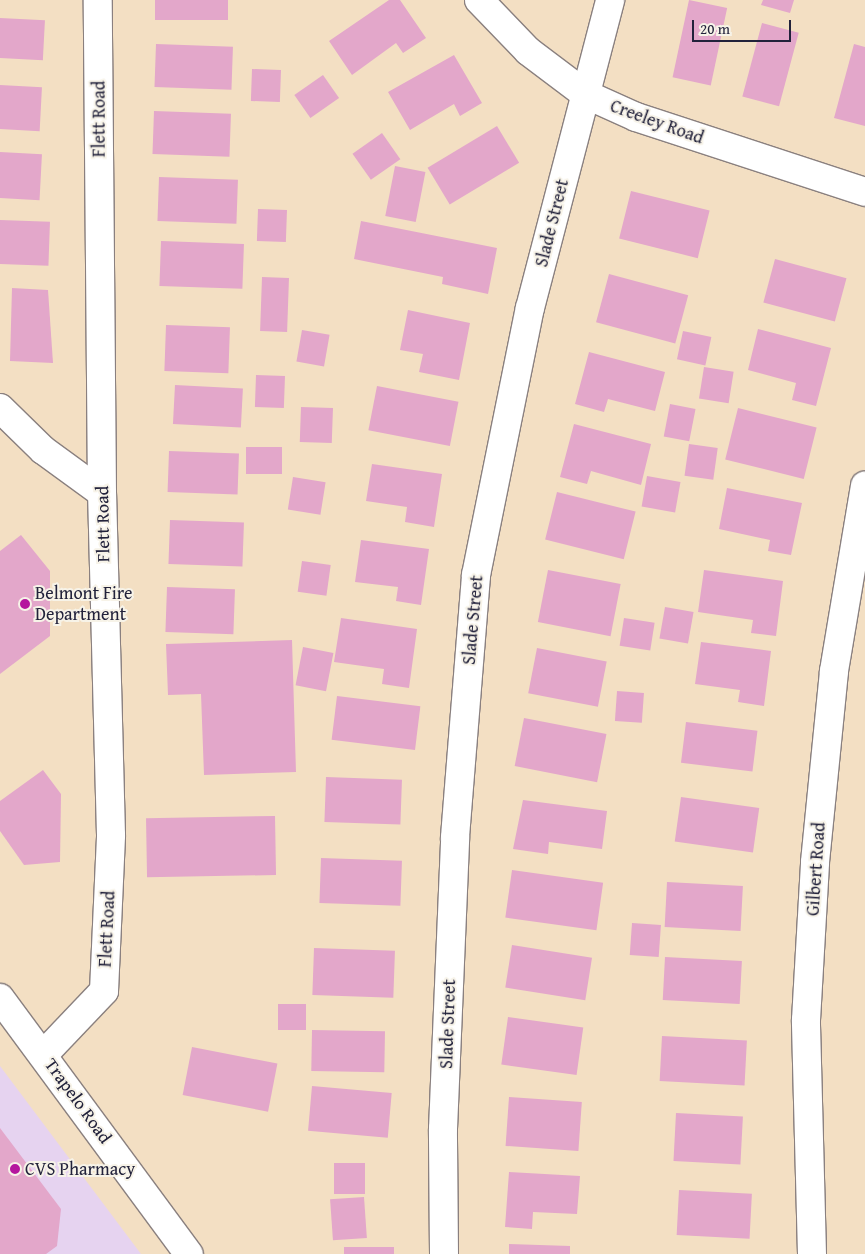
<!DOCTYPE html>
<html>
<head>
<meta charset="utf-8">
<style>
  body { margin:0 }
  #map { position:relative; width:865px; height:1254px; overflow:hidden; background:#f3dfc3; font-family:"Gentium Book Plus",serif }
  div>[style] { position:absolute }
  .built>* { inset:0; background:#e6d3f0 }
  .building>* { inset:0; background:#e3a7ca; transform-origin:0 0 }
  .roads { filter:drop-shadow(1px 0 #8a807f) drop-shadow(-1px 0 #8a807f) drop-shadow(0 1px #8a807f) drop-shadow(0 -1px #8a807f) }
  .street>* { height:28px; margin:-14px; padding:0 14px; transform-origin:14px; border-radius:14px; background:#fff }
  .primary>* { height:28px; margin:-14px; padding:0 14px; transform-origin:14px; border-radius:14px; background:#fff }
  .dots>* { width:14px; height:14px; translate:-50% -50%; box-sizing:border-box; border:2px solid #f7f3e8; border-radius:50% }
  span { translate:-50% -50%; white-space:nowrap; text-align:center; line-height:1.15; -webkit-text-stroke:4px #f7f3e8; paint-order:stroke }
  .street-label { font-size:18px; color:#22223b }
  .poi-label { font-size:18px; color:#22223b }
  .left { translate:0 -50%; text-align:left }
  .scale { position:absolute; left:692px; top:20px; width:99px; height:22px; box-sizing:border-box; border:2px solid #22223b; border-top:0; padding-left:6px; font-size:15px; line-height:18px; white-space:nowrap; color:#22223b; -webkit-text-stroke:4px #f7f3e8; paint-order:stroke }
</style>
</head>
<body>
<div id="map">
  <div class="built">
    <i style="clip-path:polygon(0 1066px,141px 1254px,0 1254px)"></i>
  </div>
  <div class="building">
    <i style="left:155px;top:0;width:73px;height:20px"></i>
    <i style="clip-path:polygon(389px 0,400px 0,426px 38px,403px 53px,396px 43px,352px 75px,329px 41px)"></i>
    <i style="left:689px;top:0;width:39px;height:79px;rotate:12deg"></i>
    <i style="clip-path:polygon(763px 0,794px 0,790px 13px,761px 5px)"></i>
    <i style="left:0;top:18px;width:45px;height:40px;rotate:3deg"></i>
    <i style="left:762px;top:23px;width:38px;height:76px;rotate:15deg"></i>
    <i style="left:156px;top:44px;width:77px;height:43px;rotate:2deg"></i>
    <i style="clip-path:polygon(854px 44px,865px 47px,865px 126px,834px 118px)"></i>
    <i style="clip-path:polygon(454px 55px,482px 103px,460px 116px,454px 104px,410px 130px,388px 92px)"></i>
    <i style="left:252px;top:69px;width:29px;height:32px;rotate:2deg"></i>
    <i style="left:323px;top:75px;width:28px;height:35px;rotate:55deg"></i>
    <i style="left:0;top:85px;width:42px;height:44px;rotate:3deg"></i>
    <i style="left:154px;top:111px;width:77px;height:43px;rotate:2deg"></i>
    <i style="left:497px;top:126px;width:43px;height:81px;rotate:59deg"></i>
    <i style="left:382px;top:133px;width:32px;height:36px;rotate:55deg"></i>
    <i style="left:0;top:152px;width:42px;height:46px;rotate:3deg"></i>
    <i style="left:395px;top:166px;width:31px;height:51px;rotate:11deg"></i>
    <i style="left:159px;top:177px;width:79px;height:44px;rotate:2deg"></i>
    <i style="left:631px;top:191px;width:81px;height:49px;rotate:14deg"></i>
    <i style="left:258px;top:209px;width:29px;height:32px;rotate:2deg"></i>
    <i style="left:0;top:220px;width:50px;height:44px;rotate:2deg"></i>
    <i style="clip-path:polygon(361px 221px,497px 248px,488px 294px,442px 284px,443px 277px,354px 259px)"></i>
    <i style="left:161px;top:241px;width:83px;height:45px;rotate:2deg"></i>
    <i style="left:775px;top:259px;width:74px;height:45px;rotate:15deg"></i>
    <i style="left:609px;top:274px;width:82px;height:50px;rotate:15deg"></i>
    <i style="left:262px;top:277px;width:27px;height:54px;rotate:2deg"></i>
    <i style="clip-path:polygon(12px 288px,48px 290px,53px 363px,10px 361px)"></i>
    <i style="clip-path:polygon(408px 310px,470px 323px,459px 380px,419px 372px,423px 354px,400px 350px)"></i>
    <i style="left:166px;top:325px;width:64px;height:46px;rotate:2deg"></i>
    <i style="clip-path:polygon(758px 329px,831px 348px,816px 406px,792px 400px,796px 383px,748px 370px)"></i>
    <i style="left:302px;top:330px;width:28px;height:32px;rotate:10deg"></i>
    <i style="left:683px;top:331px;width:29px;height:29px;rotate:12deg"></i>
    <i style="clip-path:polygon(589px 352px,665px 372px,655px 411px,608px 399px,604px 412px,575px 404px)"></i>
    <i style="left:704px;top:367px;width:30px;height:32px;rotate:9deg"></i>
    <i style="left:256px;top:375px;width:29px;height:32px;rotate:2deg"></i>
    <i style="left:175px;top:385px;width:68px;height:39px;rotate:3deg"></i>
    <i style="left:377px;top:386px;width:83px;height:45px;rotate:11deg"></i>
    <i style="left:670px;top:404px;width:26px;height:33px;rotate:11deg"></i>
    <i style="left:301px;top:407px;width:32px;height:35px;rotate:2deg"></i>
    <i style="left:738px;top:408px;width:81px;height:53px;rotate:14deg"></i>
    <i style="clip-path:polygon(574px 424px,651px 444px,641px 485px,591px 471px,587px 484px,560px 477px)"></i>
    <i style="left:689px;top:444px;width:29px;height:32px;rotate:8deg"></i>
    <i style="left:246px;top:447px;width:36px;height:27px"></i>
    <i style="left:169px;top:451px;width:70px;height:41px;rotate:2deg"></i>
    <i style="clip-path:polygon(372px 464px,442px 474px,434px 527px,405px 522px,407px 507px,366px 501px)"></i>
    <i style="left:647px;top:476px;width:34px;height:31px;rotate:10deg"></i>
    <i style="left:293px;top:477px;width:33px;height:33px;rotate:9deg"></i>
    <i style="clip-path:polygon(727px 488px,802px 503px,791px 555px,768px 551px,770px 540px,719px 529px)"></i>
    <i style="left:557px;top:492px;width:81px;height:49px;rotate:14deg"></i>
    <i style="left:170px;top:520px;width:74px;height:44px;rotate:2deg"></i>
    <i style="clip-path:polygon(21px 535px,50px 571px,50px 636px,0 674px,0 551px)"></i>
    <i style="clip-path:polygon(361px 540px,429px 549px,421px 605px,396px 601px,398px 587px,355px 582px)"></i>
    <i style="left:302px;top:561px;width:29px;height:31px;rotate:8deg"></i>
    <i style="left:548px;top:570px;width:74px;height:53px;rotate:11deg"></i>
    <i style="clip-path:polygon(704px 570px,783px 581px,776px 636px,751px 633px,753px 620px,698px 612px)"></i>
    <i style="left:167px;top:587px;width:68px;height:45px;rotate:2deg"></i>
    <i style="left:665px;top:607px;width:29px;height:32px;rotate:10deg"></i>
    <i style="clip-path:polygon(341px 618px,417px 629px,409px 688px,382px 684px,384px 669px,334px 662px)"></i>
    <i style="left:624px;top:618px;width:31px;height:28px;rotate:9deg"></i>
    <i style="clip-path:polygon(292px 640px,296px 772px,204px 775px,201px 694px,168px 695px,166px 644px)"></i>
    <i style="clip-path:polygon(701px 642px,771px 651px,764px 706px,738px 702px,740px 690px,695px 684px)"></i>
    <i style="left:303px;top:647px;width:31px;height:39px;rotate:11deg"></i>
    <i style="left:537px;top:648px;width:71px;height:46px;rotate:11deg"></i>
    <i style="left:617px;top:691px;width:27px;height:30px;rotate:4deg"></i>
    <i style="left:337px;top:696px;width:84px;height:44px;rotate:7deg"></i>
    <i style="left:524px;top:718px;width:84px;height:49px;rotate:11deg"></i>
    <i style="left:686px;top:722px;width:72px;height:41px;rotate:7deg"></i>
    <i style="clip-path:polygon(43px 770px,61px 794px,60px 862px,24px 865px,0 831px,0 801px)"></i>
    <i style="left:326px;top:777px;width:76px;height:45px;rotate:2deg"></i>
    <i style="left:681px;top:797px;width:79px;height:45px;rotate:8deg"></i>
    <i style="clip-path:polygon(523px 800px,607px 811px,602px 849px,549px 842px,548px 854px,513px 849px)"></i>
    <i style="left:275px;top:816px;width:59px;height:129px;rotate:89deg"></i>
    <i style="left:321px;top:858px;width:81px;height:45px;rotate:2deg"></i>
    <i style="left:512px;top:870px;width:92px;height:48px;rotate:8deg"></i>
    <i style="left:667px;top:882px;width:76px;height:45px;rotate:3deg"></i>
    <i style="left:632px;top:923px;width:29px;height:32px;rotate:4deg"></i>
    <i style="left:512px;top:945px;width:81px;height:43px;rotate:9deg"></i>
    <i style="left:314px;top:948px;width:81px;height:47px;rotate:2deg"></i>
    <i style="left:665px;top:957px;width:77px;height:43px;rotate:3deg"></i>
    <i style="left:306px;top:1004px;width:26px;height:28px;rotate:90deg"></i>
    <i style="left:508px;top:1017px;width:76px;height:48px;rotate:8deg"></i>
    <i style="left:312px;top:1030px;width:73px;height:41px;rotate:1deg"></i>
    <i style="left:662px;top:1036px;width:85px;height:45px;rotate:3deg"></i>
    <i style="left:192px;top:1047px;width:87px;height:49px;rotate:11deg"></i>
    <i style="left:312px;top:1086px;width:80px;height:45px;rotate:5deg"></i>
    <i style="left:509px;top:1097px;width:73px;height:49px;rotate:4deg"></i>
    <i style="left:676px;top:1113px;width:67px;height:48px;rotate:3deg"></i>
    <i style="clip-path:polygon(0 1128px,61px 1209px,57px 1246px,46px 1254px,0 1254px)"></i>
    <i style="left:334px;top:1163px;width:31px;height:31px"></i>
    <i style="clip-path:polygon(509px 1172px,580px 1176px,577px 1214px,533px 1212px,532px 1229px,505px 1227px)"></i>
    <i style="left:679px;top:1190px;width:73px;height:45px;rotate:3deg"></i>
    <i style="left:364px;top:1197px;width:41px;height:34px;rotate:86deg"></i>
    <i style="clip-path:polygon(509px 1244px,570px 1246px,570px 1254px,509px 1254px)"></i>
    <i style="left:344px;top:1247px;width:50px;height:7px"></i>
  </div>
  <div class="roads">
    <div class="street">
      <i style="left:479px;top:0;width:71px;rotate:46.1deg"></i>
      <i style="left:528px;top:51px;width:71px;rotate:37deg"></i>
      <i style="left:585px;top:94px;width:56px;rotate:24.3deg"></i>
      <i style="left:636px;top:117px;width:241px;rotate:18.1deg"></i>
      <i style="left:0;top:408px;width:60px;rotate:44.3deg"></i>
      <i style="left:43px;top:450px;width:73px;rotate:36.1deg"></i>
      <i style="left:44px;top:1054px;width:87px;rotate:-46.4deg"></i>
      <i style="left:104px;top:991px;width:156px;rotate:-87.4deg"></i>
      <i style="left:111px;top:835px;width:342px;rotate:-91.5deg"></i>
      <i style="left:102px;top:493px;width:493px;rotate:-90.5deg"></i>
      <i style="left:444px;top:1254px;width:125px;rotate:-90.5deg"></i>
      <i style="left:443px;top:1129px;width:292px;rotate:-87.6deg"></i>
      <i style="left:455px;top:837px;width:263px;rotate:-85.4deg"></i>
      <i style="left:476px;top:575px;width:272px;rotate:-78.6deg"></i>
      <i style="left:530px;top:308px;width:318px;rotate:-75.4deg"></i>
      <i style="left:812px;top:1254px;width:234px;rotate:-91.5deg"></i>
      <i style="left:806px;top:1020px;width:158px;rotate:-86.7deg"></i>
      <i style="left:815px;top:862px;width:192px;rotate:-84.3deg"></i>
      <i style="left:834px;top:671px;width:188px;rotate:-80.5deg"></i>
    </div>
    <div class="primary">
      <i style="left:0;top:998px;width:318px;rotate:53.6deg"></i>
    </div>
  </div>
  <div class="dots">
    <i style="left:25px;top:604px;background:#b5179e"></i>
    <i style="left:15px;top:1169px;background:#b5179e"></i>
  </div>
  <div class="street-label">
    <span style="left:99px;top:119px;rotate:-90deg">Flett Road</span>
    <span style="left:657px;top:122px;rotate:20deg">Creeley Road</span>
    <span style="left:552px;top:223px;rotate:-76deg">Slade Street</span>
    <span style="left:103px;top:524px;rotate:-91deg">Flett Road</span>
    <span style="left:473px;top:620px;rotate:-85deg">Slade Street</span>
    <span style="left:816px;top:869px;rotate:-86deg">Gilbert Road</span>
    <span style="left:107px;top:929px;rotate:-87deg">Flett Road</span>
    <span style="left:448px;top:1024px;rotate:-88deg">Slade Street</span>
    <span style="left:78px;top:1101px;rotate:54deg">Trapelo Road</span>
  </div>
  <div class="poi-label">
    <span class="left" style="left:35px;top:604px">Belmont Fire<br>Department</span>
    <span class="left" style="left:25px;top:1169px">CVS Pharmacy</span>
  </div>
  <div class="scale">20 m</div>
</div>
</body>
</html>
